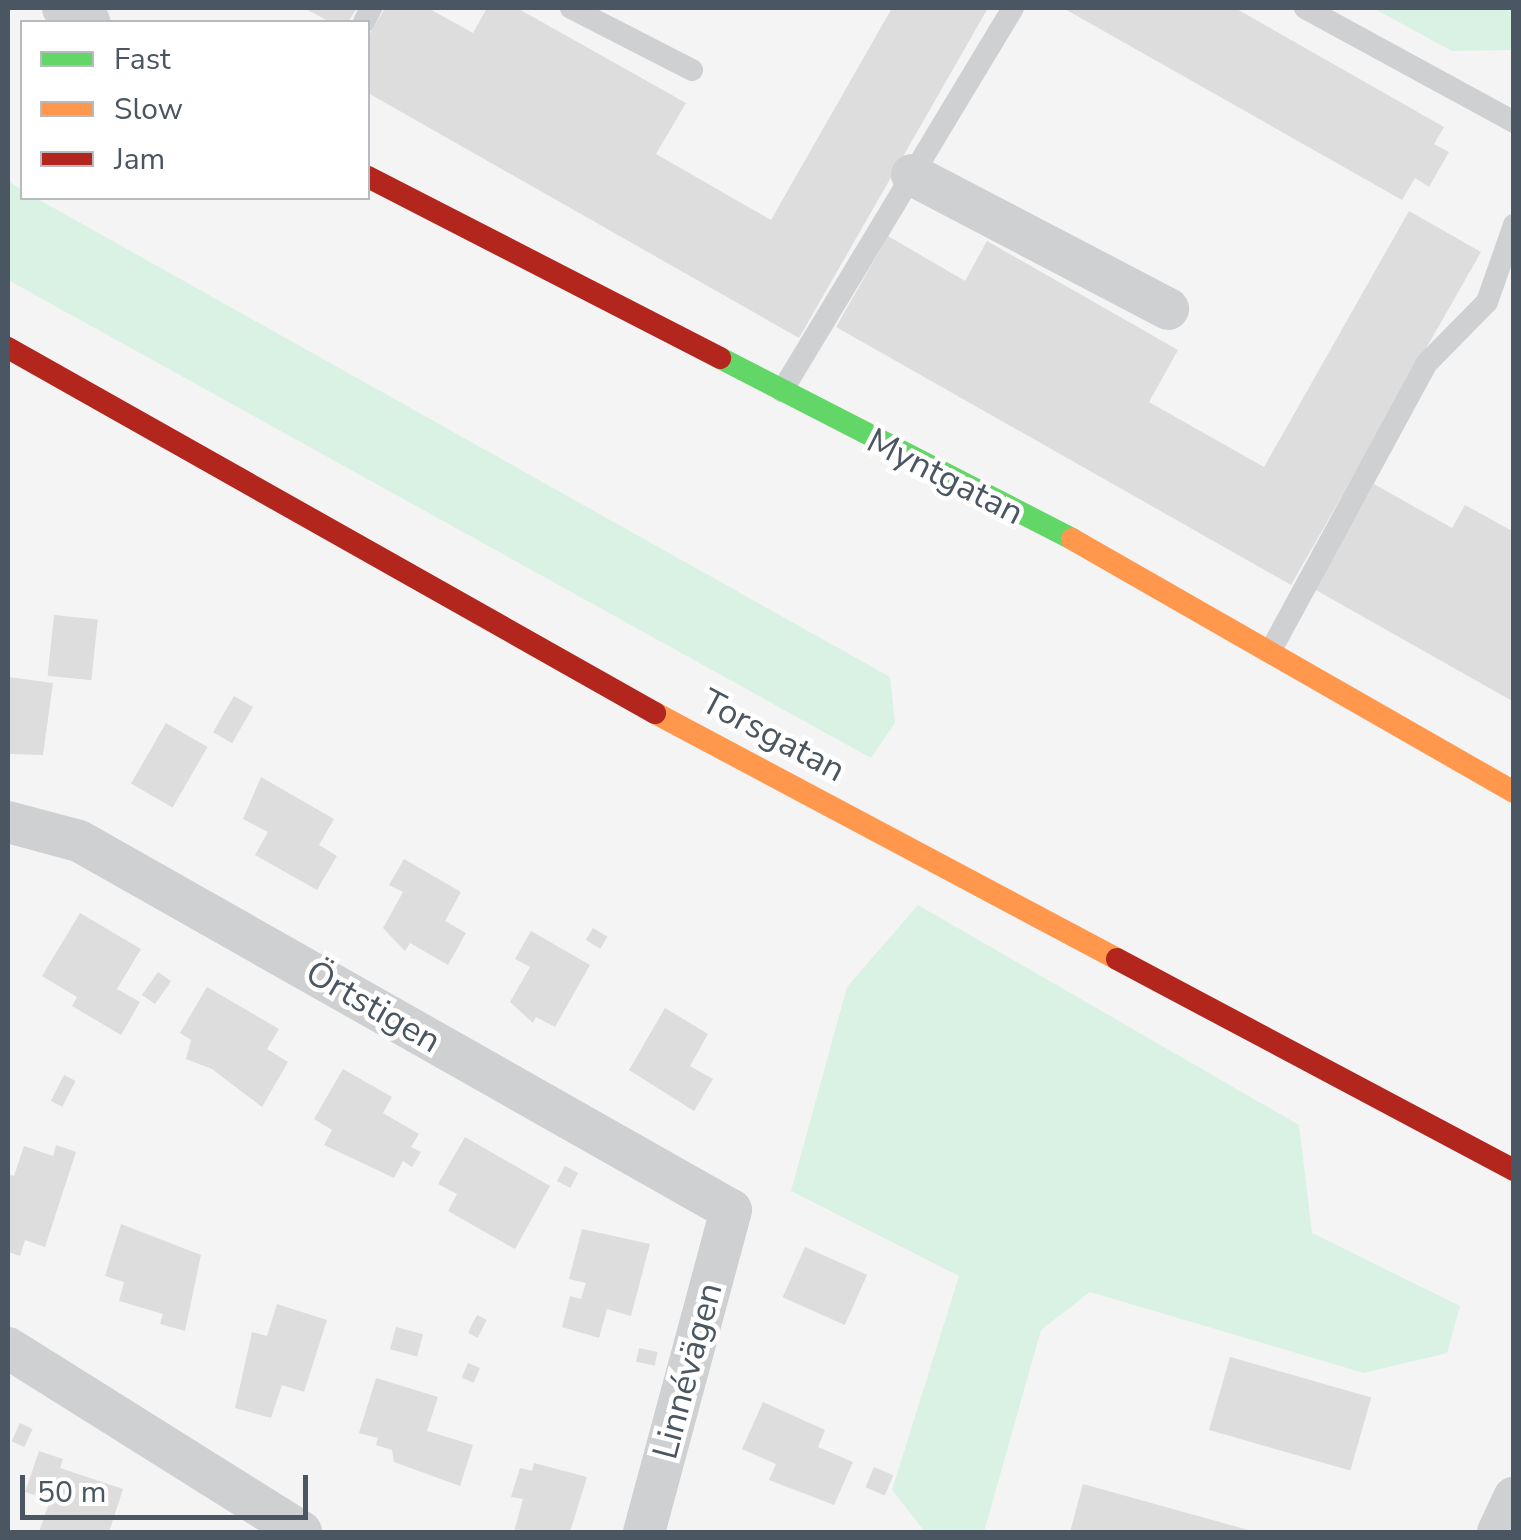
<!DOCTYPE html>
<html>
<head>
<meta charset="utf-8">
<style>
  body { margin:0 }
  #map { position:relative; width:1521px; height:1540px; overflow:hidden; background:#f4f4f4; font-family:"Nunito Sans",sans-serif }
  div>[style] { position:absolute }
  .green>* { inset:0; background:#d9f2e3 }
  .building>* { inset:0; background:#ddddde; transform-origin:0 0 }
  .lane>* { height:22px; margin:-11px; padding:0 11px; transform-origin:11px; border-radius:11px; background:#ced0d2 }
  .street>* { height:42px; margin:-21px; padding:0 21px; transform-origin:21px; border-radius:21px; background:#ced0d2 }
  .fast>* { height:22px; margin:-11px; padding:0 11px; transform-origin:11px; border-radius:11px; background:#63d668 }
  .slow>* { height:22px; margin:-11px; padding:0 11px; transform-origin:11px; border-radius:11px; background:#ff974d }
  .jam>* { height:22px; margin:-11px; padding:0 11px; transform-origin:11px; border-radius:11px; background:#b3261e }
  span { translate:-50% -50%; white-space:nowrap; text-align:center; line-height:1.15; -webkit-text-stroke:9px #fff; paint-order:stroke }
  .street-label { font-size:35px; color:#4a5661 }
  .frame { position:absolute; inset:0; border:10px solid #4a5661; pointer-events:none }
  .legend { position:absolute; left:20px; top:20px; width:350px; height:180px; box-sizing:border-box; background:#fff; border:2px solid #b7bbc0; margin:0; padding:12px 18px; list-style:none; font-size:30px; color:#4a5661 }
  .legend li { display:flex; align-items:center; gap:20px; height:50px }
  .legend b { width:50px; border:2px solid #b7bbc0 }
  .scale { position:absolute; left:20px; top:1475px; width:288px; height:45px; box-sizing:border-box; border:5px solid #4a5661; border-top:0; padding-left:12px; font-size:30px; line-height:35px; white-space:nowrap; color:#4a5661; -webkit-text-stroke:8px #fff; paint-order:stroke }
</style>
</head>
<body>
<div id="map">
  <div class="green">
    <i style="clip-path:polygon(1373px 8px,1513px 8px,1513px 50px,1452px 51px)"></i>
    <i style="clip-path:polygon(8px 181px,22px 190px,22px 198px,36px 198px,890px 677px,895px 723px,871px 758px,8px 280px)"></i>
    <i style="clip-path:polygon(918px 905px,1299px 1125px,1312px 1233px,1460px 1306px,1447px 1353px,1364px 1373px,1090px 1292px,1041px 1330px,984px 1532px,925px 1532px,892px 1490px,959px 1276px,791px 1191px,847px 987px)"></i>
  </div>
  <div class="building">
    <i style="clip-path:polygon(304px 8px,357px 8px,348px 22px,330px 22px)"></i>
    <i style="clip-path:polygon(385px 8px,428px 8px,473px 33px,487px 8px,517px 8px,686px 103px,656px 154px,771px 220px,892px 8px,988px 8px,799px 338px,368px 93px,368px 37px)"></i>
    <i style="clip-path:polygon(1063px 8px,1235px 8px,1444px 127px,1434px 144px,1449px 152px,1429px 187px,1415px 178px,1402px 200px)"></i>
    <i style="clip-path:polygon(1409px 211px,1481px 252px,1291px 585px,836px 327px,888px 236px,965px 281px,987px 241px,1178px 350px,1149px 402px,1264px 467px)"></i>
    <i style="clip-path:polygon(1374px 484px,1452px 528px,1465px 505px,1514px 532px,1514px 702px,1314px 589px)"></i>
    <i style="left:54px;top:615px;width:44px;height:61px;rotate:6deg"></i>
    <i style="clip-path:polygon(8px 677px,53px 683px,43px 755px,9px 754px)"></i>
    <i style="left:234px;top:696px;width:22px;height:42px;rotate:30deg"></i>
    <i style="left:166px;top:723px;width:48px;height:70px;rotate:30deg"></i>
    <i style="clip-path:polygon(261px 777px,334px 819px,319px 845px,337px 856px,317px 890px,255px 855px,268px 832px,243px 819px)"></i>
    <i style="clip-path:polygon(404px 859px,461px 892px,445px 921px,466px 933px,448px 965px,410px 943px,405px 951px,383px 928px,403px 892px,389px 885px)"></i>
    <i style="clip-path:polygon(80px 913px,141px 949px,117px 989px,140px 1002px,121px 1035px,72px 1006px,77px 997px,42px 976px)"></i>
    <i style="left:593px;top:928px;width:17px;height:14px;rotate:31deg"></i>
    <i style="clip-path:polygon(531px 931px,590px 965px,555px 1027px,536px 1017px,533px 1023px,510px 1002px,530px 967px,515px 959px)"></i>
    <i style="left:158px;top:972px;width:16px;height:28px;rotate:35deg"></i>
    <i style="clip-path:polygon(207px 987px,279px 1029px,267px 1049px,288px 1062px,262px 1107px,212px 1069px,186px 1059px,191px 1040px,180px 1033px)"></i>
    <i style="clip-path:polygon(665px 1008px,708px 1034px,690px 1066px,713px 1079px,694px 1111px,629px 1070px)"></i>
    <i style="clip-path:polygon(343px 1069px,392px 1097px,383px 1113px,419px 1134px,411px 1147px,421px 1152px,412px 1167px,403px 1161px,394px 1178px,324px 1145px,332px 1130px,314px 1119px)"></i>
    <i style="left:64px;top:1075px;width:13px;height:29px;rotate:27deg"></i>
    <i style="clip-path:polygon(465px 1137px,550px 1186px,515px 1249px,448px 1211px,457px 1194px,438px 1184px)"></i>
    <i style="clip-path:polygon(56px 1145px,76px 1152px,45px 1247px,25px 1240px,20px 1256px,8px 1252px,8px 1174px,14px 1176px,24px 1146px,53px 1156px)"></i>
    <i style="left:565px;top:1166px;width:15px;height:17px;rotate:28deg"></i>
    <i style="clip-path:polygon(121px 1224px,201px 1255px,185px 1331px,160px 1324px,163px 1314px,119px 1301px,124px 1282px,105px 1276px)"></i>
    <i style="clip-path:polygon(582px 1229px,650px 1244px,631px 1316px,607px 1309px,599px 1338px,562px 1327px,570px 1296px,581px 1299px,586px 1283px,569px 1279px)"></i>
    <i style="left:805px;top:1247px;width:68px;height:55px;rotate:24deg"></i>
    <i style="clip-path:polygon(277px 1304px,327px 1320px,304px 1392px,282px 1385px,271px 1418px,235px 1408px,252px 1332px,267px 1336px)"></i>
    <i style="left:477px;top:1315px;width:11px;height:20px;rotate:27deg"></i>
    <i style="left:396px;top:1327px;width:28px;height:23px;rotate:15deg"></i>
    <i style="left:639px;top:1348px;width:19px;height:14px;rotate:12deg"></i>
    <i style="left:1230px;top:1357px;width:147px;height:76px;rotate:16deg"></i>
    <i style="left:468px;top:1363px;width:13px;height:16px;rotate:23deg"></i>
    <i style="clip-path:polygon(376px 1378px,438px 1397px,427px 1431px,473px 1445px,460px 1486px,394px 1462px,392px 1450px,376px 1445px,378px 1438px,359px 1433px)"></i>
    <i style="clip-path:polygon(763px 1402px,825px 1430px,818px 1447px,853px 1462px,834px 1505px,769px 1480px,776px 1464px,742px 1449px)"></i>
    <i style="left:20px;top:1423px;width:14px;height:20px;rotate:25deg"></i>
    <i style="clip-path:polygon(39px 1451px,63px 1459px,60px 1468px,123px 1489px,109px 1532px,39px 1532px,50px 1500px,25px 1492px)"></i>
    <i style="clip-path:polygon(534px 1463px,587px 1477px,570px 1532px,514px 1532px,523px 1499px,511px 1497px,520px 1468px,532px 1471px)"></i>
    <i style="left:874px;top:1467px;width:21px;height:22px;rotate:23deg"></i>
    <i style="clip-path:polygon(1083px 1484px,1252px 1531px,1252px 1532px,1070px 1532px)"></i>
  </div>
  <div class="lane">
    <i style="left:571px;top:8px;width:136px;rotate:27.1deg"></i>
    <i style="left:1305px;top:8px;width:238px;rotate:28.6deg"></i>
    <i style="left:364px;top:22px;width:16px;rotate:-63deg"></i>
    <i style="left:782px;top:391px;width:447px;rotate:-58.9deg"></i>
    <i style="left:1271px;top:650px;width:325px;rotate:-61.5deg"></i>
    <i style="left:1426px;top:364px;width:87px;rotate:-45.5deg"></i>
    <i style="left:1487px;top:302px;width:82px;rotate:-70.7deg"></i>
  </div>
  <div class="street">
    <i style="left:63px;top:8px;width:30px;rotate:28deg"></i>
    <i style="left:912px;top:175px;width:289px;rotate:27.6deg"></i>
    <i style="left:8px;top:822px;width:73px;rotate:15deg"></i>
    <i style="left:79px;top:841px;width:749px;rotate:29.51deg"></i>
    <i style="left:731px;top:1210px;width:334px;rotate:105.1deg"></i>
    <i style="left:8px;top:1348px;width:346px;rotate:32.1deg"></i>
    <i style="left:1498px;top:1532px;width:38px;rotate:-65deg"></i>
  </div>
  <div class="fast">
    <i style="left:720px;top:358px;width:396px;rotate:27.2deg"></i>
  </div>
  <div class="slow">
    <i style="left:1072px;top:539px;width:509px;rotate:29.79deg"></i>
    <i style="left:655px;top:713px;width:523px;rotate:28.03deg"></i>
  </div>
  <div class="jam">
    <i style="left:368px;top:177px;width:396px;rotate:27.2deg"></i>
    <i style="left:8px;top:348px;width:743px;rotate:29.43deg"></i>
    <i style="left:1117px;top:959px;width:450px;rotate:28deg"></i>
  </div>
  <div class="street-label">
    <span style="left:945px;top:477px;rotate:27deg">Myntgatan</span>
    <span style="left:773px;top:736px;rotate:28deg">Torsgatan</span>
    <span style="left:373px;top:1007px;rotate:30deg">Örtstigen</span>
    <span style="left:688px;top:1371px;rotate:-75deg">Linnévägen</span>
  </div>
  <div class="frame"></div>
  <ul class="legend">
  <li><b style="height:12px;background:#63d668"></b>Fast</li>
  <li><b style="height:12px;background:#ff974d"></b>Slow</li>
  <li><b style="height:12px;background:#b3261e"></b>Jam</li>
  </ul>
  <div class="scale">50 m</div>
</div>
</body>
</html>
